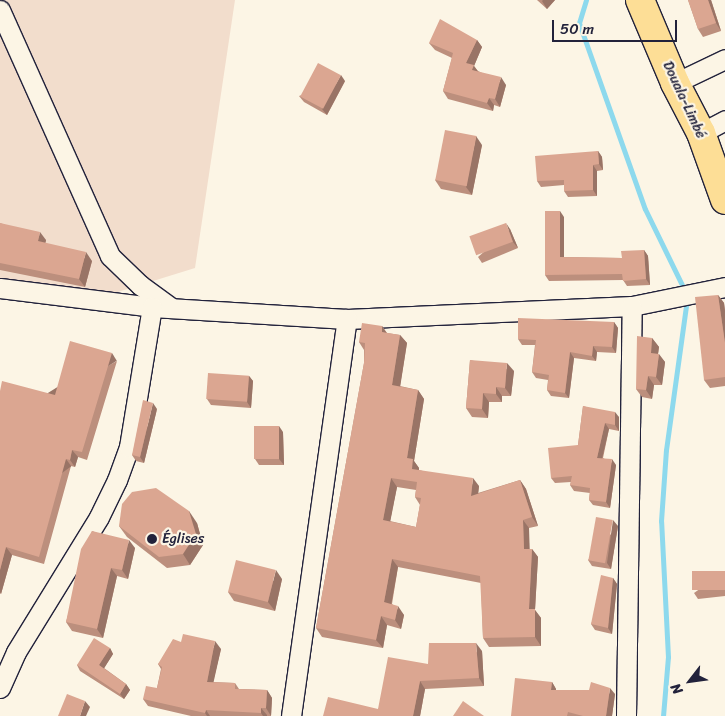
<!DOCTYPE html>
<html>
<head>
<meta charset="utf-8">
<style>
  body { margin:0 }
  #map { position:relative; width:725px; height:716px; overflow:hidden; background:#fcf5e5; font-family:Sriracha,sans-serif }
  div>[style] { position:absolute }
  .built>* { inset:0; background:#f2ddcc }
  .stream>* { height:5px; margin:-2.5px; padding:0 2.5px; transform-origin:2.5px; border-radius:2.5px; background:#8dd9ed }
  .roads { filter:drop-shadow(1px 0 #22223b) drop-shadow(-1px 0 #22223b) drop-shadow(0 1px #22223b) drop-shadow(0 -1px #22223b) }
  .minor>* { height:19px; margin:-9.5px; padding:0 9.5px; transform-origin:9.5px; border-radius:9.5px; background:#fcf5e5 }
  .highway>* { height:28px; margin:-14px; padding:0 14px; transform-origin:14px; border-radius:14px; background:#fdde96 }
  .wall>* { inset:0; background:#bc8f7d }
  .shaded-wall>* { inset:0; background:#997466; transform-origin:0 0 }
  .building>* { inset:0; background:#dba691; transform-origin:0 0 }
  .dots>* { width:14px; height:14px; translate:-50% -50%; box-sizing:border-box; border:2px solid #fcf5e5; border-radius:50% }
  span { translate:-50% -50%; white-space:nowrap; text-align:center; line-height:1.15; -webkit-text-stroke:4.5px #fcf5e5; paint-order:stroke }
  .street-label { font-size:14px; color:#22223b }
  .poi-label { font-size:14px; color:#22223b }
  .left { translate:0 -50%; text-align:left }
  .north { position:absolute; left:665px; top:656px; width:50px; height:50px; -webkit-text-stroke:4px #fcf5e5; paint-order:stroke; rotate:240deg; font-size:14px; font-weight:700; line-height:20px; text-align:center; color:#22223b }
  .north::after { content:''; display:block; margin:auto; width:18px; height:22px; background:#22223b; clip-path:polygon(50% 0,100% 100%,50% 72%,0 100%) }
  .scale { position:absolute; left:552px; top:20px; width:125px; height:22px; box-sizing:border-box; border:2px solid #22223b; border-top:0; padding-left:6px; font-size:15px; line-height:18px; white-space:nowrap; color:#22223b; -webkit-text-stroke:4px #fcf5e5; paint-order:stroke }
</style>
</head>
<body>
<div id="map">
  <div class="built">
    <i style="clip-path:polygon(0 0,235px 0,195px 268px,95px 299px,0 278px)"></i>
  </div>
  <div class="stream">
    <i style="left:586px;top:0;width:24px;rotate:107deg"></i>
    <i style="left:579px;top:23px;width:197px;rotate:70.5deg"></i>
    <i style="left:645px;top:209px;width:91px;rotate:64deg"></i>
    <i style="left:663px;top:716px;width:59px;rotate:-85.2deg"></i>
    <i style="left:668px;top:657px;width:136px;rotate:-92.9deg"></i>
    <i style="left:661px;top:521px;width:71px;rotate:-86deg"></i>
    <i style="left:666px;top:450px;width:152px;rotate:-82.1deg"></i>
  </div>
  <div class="roads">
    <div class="minor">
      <i style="left:0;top:10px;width:269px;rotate:65.9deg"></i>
      <i style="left:110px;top:256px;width:42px;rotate:44deg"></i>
      <i style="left:140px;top:285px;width:39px;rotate:36deg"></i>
      <i style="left:675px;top:83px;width:55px;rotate:-25.6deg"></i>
      <i style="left:701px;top:133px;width:27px;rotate:-28deg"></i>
      <i style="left:0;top:288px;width:153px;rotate:7.1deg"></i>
      <i style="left:152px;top:307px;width:195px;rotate:3.5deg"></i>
      <i style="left:347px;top:319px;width:285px;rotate:-2.6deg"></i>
      <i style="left:632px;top:306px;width:95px;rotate:-11.5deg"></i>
      <i style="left:0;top:688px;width:39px;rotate:-66deg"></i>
      <i style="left:16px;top:652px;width:158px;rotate:-58.4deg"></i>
      <i style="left:99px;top:517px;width:41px;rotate:-64.1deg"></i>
      <i style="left:117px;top:480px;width:35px;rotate:-70deg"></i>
      <i style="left:129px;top:447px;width:142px;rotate:-80.7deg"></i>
      <i style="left:291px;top:716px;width:401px;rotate:-82deg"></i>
      <i style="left:626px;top:716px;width:410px;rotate:-89.2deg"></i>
    </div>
    <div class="highway">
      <i style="left:640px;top:0;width:90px;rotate:67.1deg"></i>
      <i style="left:675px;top:83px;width:56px;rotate:62.5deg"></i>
      <i style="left:701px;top:133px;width:71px;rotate:70.3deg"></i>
    </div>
  </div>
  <div class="wall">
    <i style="clip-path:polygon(537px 0,555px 0,547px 9px)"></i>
    <i style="clip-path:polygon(688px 0,711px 0,721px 31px,703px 37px,698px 29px)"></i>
    <i style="clip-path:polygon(477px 40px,482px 47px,474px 66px,478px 71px,506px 85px,500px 107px,494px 105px,493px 111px,448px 99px,443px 91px,452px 58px,435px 50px,429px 43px)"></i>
    <i style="clip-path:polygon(345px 81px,327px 115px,304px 102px,299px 96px)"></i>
    <i style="clip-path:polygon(482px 145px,472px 195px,441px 189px,435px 180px)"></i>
    <i style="clip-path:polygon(598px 151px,602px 157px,603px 170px,597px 171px,597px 196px,568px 197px,564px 191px,564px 185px,541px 187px,537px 181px)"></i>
    <i style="clip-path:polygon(564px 217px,564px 257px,622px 258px,644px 250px,648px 256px,650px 285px,627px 286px,623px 280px,549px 281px,545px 275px)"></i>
    <i style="clip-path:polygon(0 223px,46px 240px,45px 243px,92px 261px,85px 287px,0 270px)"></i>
    <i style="clip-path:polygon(510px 229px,518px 248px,482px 263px,478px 257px)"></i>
    <i style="clip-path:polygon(718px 295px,724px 303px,725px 311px,725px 386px,710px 388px,704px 380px)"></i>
    <i style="clip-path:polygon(614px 322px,618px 328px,616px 353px,597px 352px,596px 361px,574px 358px,569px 398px,551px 396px,547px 390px,548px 380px,536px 378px,532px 372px,535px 345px,522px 345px,518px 339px)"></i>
    <i style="clip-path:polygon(evenodd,382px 326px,387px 333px,400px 335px,407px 343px,400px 386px,418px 390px,424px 399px,414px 461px,419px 468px,419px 470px,479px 486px,478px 493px,520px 480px,526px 489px,538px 526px,529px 528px,529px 549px,532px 549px,538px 557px,535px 610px,541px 618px,541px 646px,489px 647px,483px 638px,481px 583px,398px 567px,392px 604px,404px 615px,401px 629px,387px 625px,383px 648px,322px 637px,316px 628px,364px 363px,364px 350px,359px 342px,382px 326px,397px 487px,416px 490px,415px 497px,420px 505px,416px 527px,390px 521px,397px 487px)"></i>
    <i style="clip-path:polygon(652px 338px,659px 347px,658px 354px,665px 362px,662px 385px,654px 385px,652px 399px,642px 397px,636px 389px)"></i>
    <i style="clip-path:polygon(470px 360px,514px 371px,511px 396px,502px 396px,502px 402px,489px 402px,488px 418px,472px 417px,466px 408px)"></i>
    <i style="clip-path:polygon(117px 361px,87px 460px,78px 457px,75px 467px,71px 466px,44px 564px,12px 555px,1px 594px,0 593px,0 391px,55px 395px)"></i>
    <i style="clip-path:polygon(249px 376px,253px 381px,251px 408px,211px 405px,207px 399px)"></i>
    <i style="clip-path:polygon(583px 406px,619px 417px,619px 431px,609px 429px,603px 458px,616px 465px,610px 508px,593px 505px,589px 500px,590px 493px,574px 491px,570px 485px,571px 482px,555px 483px,551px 478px,578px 445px)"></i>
    <i style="clip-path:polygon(157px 409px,144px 463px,136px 461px,132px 455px)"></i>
    <i style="clip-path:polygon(283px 432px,284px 465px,259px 465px,255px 459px)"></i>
    <i style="clip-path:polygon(197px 523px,203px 545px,190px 565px,167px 568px,127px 537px,119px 526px)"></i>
    <i style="clip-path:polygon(618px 526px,611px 569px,592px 566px,588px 560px)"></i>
    <i style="clip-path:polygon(92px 531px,135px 548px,128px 579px,117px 576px,103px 638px,72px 631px,66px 622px)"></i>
    <i style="clip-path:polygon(725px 571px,725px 596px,698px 599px,694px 593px)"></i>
    <i style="clip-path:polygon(613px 578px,617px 584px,612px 634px,595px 630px,591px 624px)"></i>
    <i style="clip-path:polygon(282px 579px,275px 611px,234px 601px,228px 592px)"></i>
    <i style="clip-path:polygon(181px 642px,221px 649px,213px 682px,235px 683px,239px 689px,267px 690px,272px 698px,271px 716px,191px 716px,148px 706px,143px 699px,157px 688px,161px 669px,158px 664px)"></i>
    <i style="clip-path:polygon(110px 648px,113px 654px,104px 668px,126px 684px,130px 690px,124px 699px,80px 671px,77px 665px)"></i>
    <i style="clip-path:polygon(482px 651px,484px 686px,425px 689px,420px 716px,323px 716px,378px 709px,428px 664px)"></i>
    <i style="clip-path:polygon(552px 682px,556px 689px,556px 690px,615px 694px,612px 716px,511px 716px)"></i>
  </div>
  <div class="shaded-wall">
    <i style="clip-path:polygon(543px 0,555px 0,547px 9px,542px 1px)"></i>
    <i style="clip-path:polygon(708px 0,711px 0,721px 31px,716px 23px)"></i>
    <i style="clip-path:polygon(477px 40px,482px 47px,474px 66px,479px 73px,472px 70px,466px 63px)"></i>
    <i style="clip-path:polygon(341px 75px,345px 81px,327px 115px,322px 109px)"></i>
    <i style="clip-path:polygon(501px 77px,506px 85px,500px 107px,495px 99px)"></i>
    <i style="clip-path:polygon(489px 98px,494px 105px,493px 111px,487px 103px)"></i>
    <i style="clip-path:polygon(476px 136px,482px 145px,472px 195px,466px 187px)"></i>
    <i style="clip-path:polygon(598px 151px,602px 157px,603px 170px,599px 164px)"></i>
    <i style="clip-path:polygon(593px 165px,597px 171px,597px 196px,593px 190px)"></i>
    <i style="clip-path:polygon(560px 211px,564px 217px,564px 263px,560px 257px)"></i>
    <i style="clip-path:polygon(506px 223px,510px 229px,518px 248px,513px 242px)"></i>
    <i style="clip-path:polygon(40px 232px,46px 240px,44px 250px,38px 241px)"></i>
    <i style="clip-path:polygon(644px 250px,648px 256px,650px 285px,646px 279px)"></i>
    <i style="clip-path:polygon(86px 252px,92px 261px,85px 287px,79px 279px)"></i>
    <i style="clip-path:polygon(718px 295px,724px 303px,725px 311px,725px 343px)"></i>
    <i style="clip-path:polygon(614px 322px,618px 328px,616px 353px,612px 347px)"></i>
    <i style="clip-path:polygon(382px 326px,388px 335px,382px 332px)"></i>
    <i style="clip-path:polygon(400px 335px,407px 343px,399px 394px,392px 385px)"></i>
    <i style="clip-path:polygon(652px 338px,659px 347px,657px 361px,651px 353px)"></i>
    <i style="clip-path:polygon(593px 346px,597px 352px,596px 361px,592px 356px)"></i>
    <i style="clip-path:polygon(570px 352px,574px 358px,569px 398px,565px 393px)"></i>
    <i style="left:112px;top:353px;width:9px;height:103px;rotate:58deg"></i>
    <i style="clip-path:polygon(659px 354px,665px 362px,662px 385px,656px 377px)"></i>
    <i style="clip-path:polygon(507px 363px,514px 371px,511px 396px,505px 388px)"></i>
    <i style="clip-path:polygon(249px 376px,253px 381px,251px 408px,247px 402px)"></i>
    <i style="clip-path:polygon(648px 376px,654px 385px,652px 399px,646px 390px)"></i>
    <i style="clip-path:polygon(496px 387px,502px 396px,502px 402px,496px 394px)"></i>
    <i style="clip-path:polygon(418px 390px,424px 399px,414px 461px,419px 468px,418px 478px,412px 469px,407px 458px)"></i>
    <i style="clip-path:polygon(483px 393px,489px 402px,488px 418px,482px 409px)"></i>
    <i style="clip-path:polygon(153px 403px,157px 409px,144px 463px,140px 457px)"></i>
    <i style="clip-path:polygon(615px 412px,619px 417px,619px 431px,615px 425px)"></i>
    <i style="clip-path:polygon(605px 423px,609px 429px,601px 463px,597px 458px)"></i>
    <i style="clip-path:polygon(279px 426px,283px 432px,284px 465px,279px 459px)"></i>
    <i style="clip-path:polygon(72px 450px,78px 457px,75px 467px,70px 460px)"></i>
    <i style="left:66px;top:459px;width:9px;height:102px;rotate:54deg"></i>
    <i style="clip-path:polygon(612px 459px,616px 465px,610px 508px,606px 502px)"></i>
    <i style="clip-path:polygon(391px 478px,397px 487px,389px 528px,383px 520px)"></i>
    <i style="clip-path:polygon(473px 478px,479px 486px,477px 505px,471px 496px)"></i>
    <i style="clip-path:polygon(520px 480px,526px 489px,538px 526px,532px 517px)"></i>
    <i style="clip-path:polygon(189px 511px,197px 523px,203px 545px,190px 565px,183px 554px)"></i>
    <i style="clip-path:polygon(523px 520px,529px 528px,530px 558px,524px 549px)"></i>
    <i style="clip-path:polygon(613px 520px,618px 526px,611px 569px,607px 563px)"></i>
    <i style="clip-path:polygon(129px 540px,135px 548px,128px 579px,122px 570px)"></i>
    <i style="clip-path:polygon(6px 547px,12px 555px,1px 594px,0 592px,0 570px)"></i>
    <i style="clip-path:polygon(532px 549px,538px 557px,535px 610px,541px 618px,541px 646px,535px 637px,529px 609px)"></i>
    <i style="clip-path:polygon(392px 559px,398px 567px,390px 611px,384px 602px)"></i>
    <i style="clip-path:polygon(111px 568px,117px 576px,103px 638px,97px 629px)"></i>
    <i style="clip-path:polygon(276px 570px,282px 579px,275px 611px,268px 602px)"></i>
    <i style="clip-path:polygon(613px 578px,617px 584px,612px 634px,608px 628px)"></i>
    <i style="clip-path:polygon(398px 606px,404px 615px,401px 629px,395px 620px)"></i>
    <i style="clip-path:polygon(381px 616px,387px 625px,383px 648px,376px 640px)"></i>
    <i style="clip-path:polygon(215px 641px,221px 649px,212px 689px,207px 682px)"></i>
    <i style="clip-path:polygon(476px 643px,482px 651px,484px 686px,479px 678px)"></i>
    <i style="clip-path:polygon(110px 648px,113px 654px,103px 670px,99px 665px)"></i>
    <i style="clip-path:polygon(420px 681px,425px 689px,420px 716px,413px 716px)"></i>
    <i style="clip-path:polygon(552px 682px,556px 689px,555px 697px,551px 690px)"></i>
    <i style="clip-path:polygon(126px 684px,130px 690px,124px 699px,120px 694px)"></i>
    <i style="clip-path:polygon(610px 688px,615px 694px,612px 716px,606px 716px)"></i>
    <i style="clip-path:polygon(267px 690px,272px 698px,271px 716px,266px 708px)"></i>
    <i style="clip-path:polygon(85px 701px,90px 707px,86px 716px,80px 716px)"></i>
    <i style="clip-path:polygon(261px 708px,267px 715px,267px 716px,263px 716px,261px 713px)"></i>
    <i style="clip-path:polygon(206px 710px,210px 716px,207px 716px,205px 713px)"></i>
  </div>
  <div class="building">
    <i style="clip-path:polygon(688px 0,708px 0,716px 23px,698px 29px)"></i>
    <i style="clip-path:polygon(440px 19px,477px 40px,466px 63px,474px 65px,472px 70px,501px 77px,495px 99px,489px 98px,487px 103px,443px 91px,453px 53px,429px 43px)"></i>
    <i style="left:318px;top:63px;width:26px;height:38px;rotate:28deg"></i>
    <i style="left:445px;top:130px;width:32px;height:51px;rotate:11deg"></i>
    <i style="clip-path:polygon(598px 151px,599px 164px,593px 165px,593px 190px,564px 191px,564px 180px,537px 181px,535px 156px)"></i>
    <i style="clip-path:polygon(545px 211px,560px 211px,560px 257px,622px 258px,621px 251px,644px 250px,646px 279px,623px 281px,622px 274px,545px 275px)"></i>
    <i style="clip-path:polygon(0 223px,40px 232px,38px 241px,86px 252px,79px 279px,0 263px)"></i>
    <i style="left:506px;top:223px;width:20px;height:39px;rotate:70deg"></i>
    <i style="clip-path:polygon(718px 295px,725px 343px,725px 377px,704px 380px,695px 297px)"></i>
    <i style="clip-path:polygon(518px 318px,614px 322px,612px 347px,593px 346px,592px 356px,570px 352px,565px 393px,547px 390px,549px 375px,532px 372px,536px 340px,518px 339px)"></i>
    <i style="clip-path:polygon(evenodd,362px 323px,382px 326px,382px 332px,400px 335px,392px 385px,418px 390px,407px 458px,413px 459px,412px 469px,473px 478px,471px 496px,520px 480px,532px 517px,523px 520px,524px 549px,532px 549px,529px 609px,535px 609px,535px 637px,483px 638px,480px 576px,392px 559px,384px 602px,398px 606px,395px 620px,381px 616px,376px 640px,316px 628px,364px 363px,365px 343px,359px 342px,362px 323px,391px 478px,417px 482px,415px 497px,421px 498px,416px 527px,383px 520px,391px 478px)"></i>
    <i style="clip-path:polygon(637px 336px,652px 338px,651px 353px,659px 354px,656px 377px,648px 376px,646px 390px,636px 389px)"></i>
    <i style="clip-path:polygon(70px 341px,112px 353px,82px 452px,72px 450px,70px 460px,66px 459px,39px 557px,6px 547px,0 570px,0 391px,2px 381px,55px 395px)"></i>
    <i style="clip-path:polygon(470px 360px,507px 363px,505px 388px,496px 387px,496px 394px,483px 393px,482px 409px,466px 408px)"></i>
    <i style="left:208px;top:373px;width:41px;height:26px;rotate:4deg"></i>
    <i style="clip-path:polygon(143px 400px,153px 403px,140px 457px,132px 455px)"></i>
    <i style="clip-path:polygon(583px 406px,615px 412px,615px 425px,605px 423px,597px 458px,612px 459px,606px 502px,589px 500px,590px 488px,570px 485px,572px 476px,551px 478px,548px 448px,578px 445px)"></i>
    <i style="left:279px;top:426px;width:33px;height:25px;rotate:90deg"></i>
    <i style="clip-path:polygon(156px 488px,189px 511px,196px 534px,183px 554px,159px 557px,119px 526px,122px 504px,132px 492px)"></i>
    <i style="left:596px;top:517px;width:17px;height:44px;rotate:10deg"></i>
    <i style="clip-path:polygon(92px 531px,129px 540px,122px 570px,111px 568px,97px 629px,66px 622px,81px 549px)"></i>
    <i style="left:236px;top:560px;width:41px;height:33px;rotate:14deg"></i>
    <i style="left:725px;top:571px;width:19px;height:33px;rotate:90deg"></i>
    <i style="clip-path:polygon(601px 575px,613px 578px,608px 628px,591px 624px)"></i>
    <i style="clip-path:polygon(183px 634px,215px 641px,207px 682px,235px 683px,235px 689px,267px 690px,266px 708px,261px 708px,261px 713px,206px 710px,205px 713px,143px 699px,146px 686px,157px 688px,162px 667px,158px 664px,173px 639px,181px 642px)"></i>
    <i style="clip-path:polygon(94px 638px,110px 648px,99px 665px,126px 684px,120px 694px,77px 665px)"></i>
    <i style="clip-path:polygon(429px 643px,476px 643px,479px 678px,420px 681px,413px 716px,323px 716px,328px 697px,378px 709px,388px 657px,428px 664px)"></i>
    <i style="clip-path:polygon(515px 678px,552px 682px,551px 690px,589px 690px,591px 682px,610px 688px,606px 716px,583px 716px,568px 712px,567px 716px,511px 716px)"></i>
    <i style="clip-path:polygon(67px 694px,85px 701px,80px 716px,58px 716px)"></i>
    <i style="clip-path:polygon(463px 701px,484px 716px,453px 716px)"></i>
  </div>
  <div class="dots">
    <i style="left:152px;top:539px;background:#22223b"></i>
  </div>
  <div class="street-label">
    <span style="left:684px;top:100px;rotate:65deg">Douala-Limbé</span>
  </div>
  <div class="poi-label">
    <span class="left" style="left:162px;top:539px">Églises</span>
  </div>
  <div class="north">N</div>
  <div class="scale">50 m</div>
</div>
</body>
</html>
